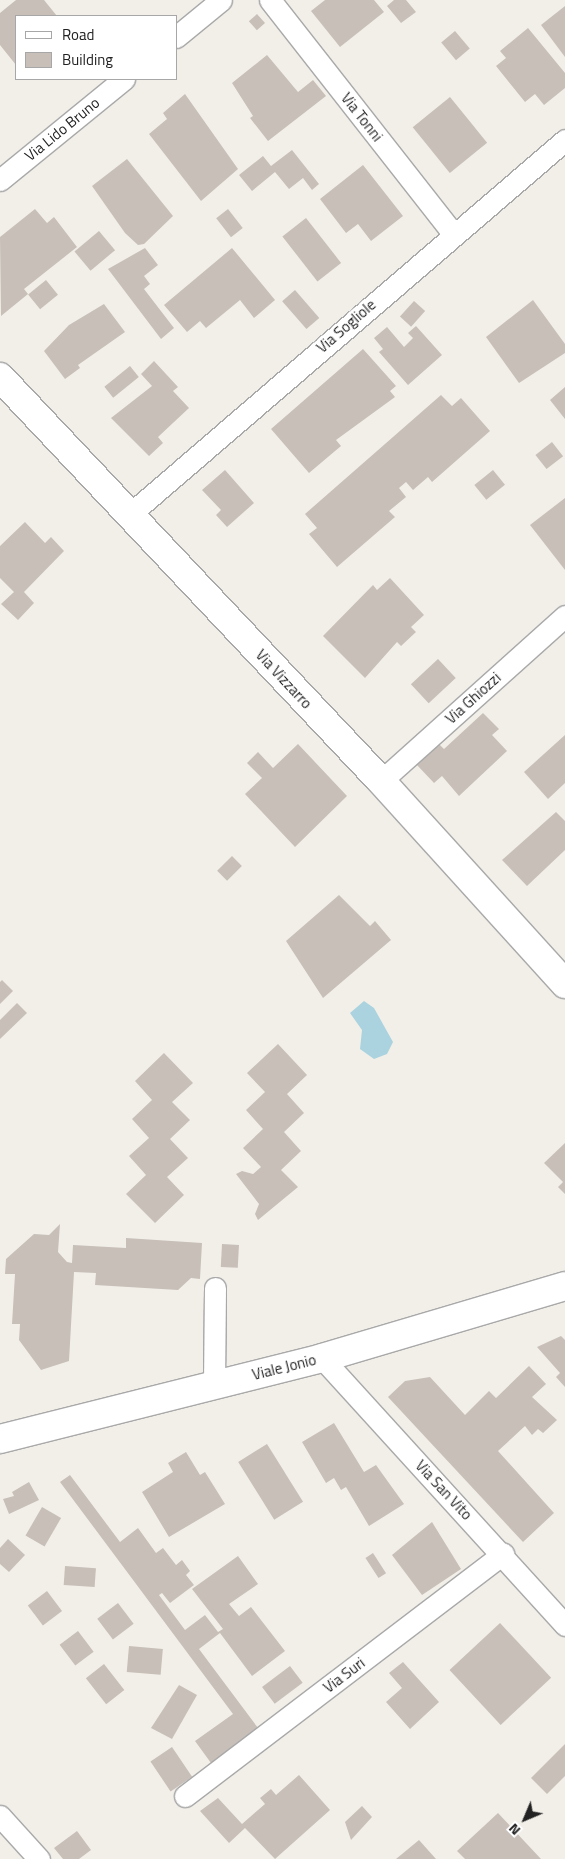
<!DOCTYPE html>
<html>
<head>
<meta charset="utf-8">
<style>
  body { margin:0 }
  #map { position:relative; width:565px; height:1859px; overflow:hidden; background:#f2efe9; font-family:"Titillium Web",sans-serif }
  div>[style] { position:absolute }
  .water>* { inset:0; background:#aad3df }
  .building>* { inset:0; background:#c7bfb8; transform-origin:0 0 }
  .roads { filter:drop-shadow(1px 0 #a9a9a9) drop-shadow(-1px 0 #a9a9a9) drop-shadow(0 1px #a9a9a9) drop-shadow(0 -1px #a9a9a9) }
  .minor>* { height:21px; margin:-10.5px; padding:0 10.5px; transform-origin:10.5px; border-radius:10.5px; background:#fff }
  .tertiary>* { height:28px; margin:-14px; padding:0 14px; transform-origin:14px; border-radius:14px; background:#fff }
  span { translate:-50% -50%; white-space:nowrap; text-align:center; line-height:1.15; -webkit-text-stroke:5px #fff; paint-order:stroke }
  .street-label { font-size:15px; color:#222 }
  .legend { position:absolute; left:15px; top:15px; width:162px; height:65px; box-sizing:border-box; background:#fff; border:1px solid #a7a7a7; margin:0; padding:6px 9px; list-style:none; font-size:15px; color:#222 }
  .legend li { display:flex; align-items:center; gap:10px; height:25px }
  .legend b { width:25px; border:1px solid #a7a7a7 }
  .north { position:absolute; left:500px; top:1794px; width:50px; height:50px; -webkit-text-stroke:4px #fff; paint-order:stroke; rotate:225deg; font-size:14px; font-weight:700; line-height:20px; text-align:center; color:#222 }
  .north::after { content:''; display:block; margin:auto; width:18px; height:22px; background:#222; clip-path:polygon(50% 0,100% 100%,50% 72%,0 100%) }
</style>
</head>
<body>
<div id="map">
  <div class="water">
    <i style="clip-path:polygon(364px 1001px,374px 1008px,393px 1042px,387px 1054px,374px 1059px,360px 1049px,362px 1030px,350px 1013px)"></i>
  </div>
  <div class="building">
    <i style="clip-path:polygon(16px 0,44px 0,57px 16px,16px 16px,16px 65px,0 45px,0 13px)"></i>
    <i style="clip-path:polygon(325px 0,374px 0,384px 12px,340px 47px,311px 11px)"></i>
    <i style="clip-path:polygon(394px 0,406px 0,416px 12px,401px 23px,387px 6px)"></i>
    <i style="clip-path:polygon(565px 6px,565px 57px,541px 25px)"></i>
    <i style="left:257px;top:14px;width:12px;height:11px;rotate:48deg"></i>
    <i style="clip-path:polygon(528px 28px,565px 73px,565px 88px,544px 105px,535px 94px,525px 102px,496px 66px,506px 58px,500px 51px)"></i>
    <i style="left:455px;top:31px;width:23px;height:18px;rotate:50deg"></i>
    <i style="clip-path:polygon(267px 55px,298px 92px,313px 80px,326px 96px,268px 141px,250px 118px,253px 116px,232px 83px)"></i>
    <i style="clip-path:polygon(185px 94px,238px 169px,201px 201px,149px 134px,167px 119px,163px 113px)"></i>
    <i style="left:450px;top:97px;width:59px;height:48px;rotate:51deg"></i>
    <i style="clip-path:polygon(292px 150px,319px 184px,312px 190px,303px 178px,289px 189px,275px 172px,252px 191px,239px 175px,263px 156px,271px 166px)"></i>
    <i style="clip-path:polygon(127px 159px,173px 216px,144px 244px,138px 245px,125px 233px,92px 186px)"></i>
    <i style="clip-path:polygon(363px 165px,403px 216px,371px 241px,358px 224px,346px 233px,320px 199px)"></i>
    <i style="clip-path:polygon(35px 209px,47px 223px,54px 217px,77px 247px,24px 289px,28px 294px,1px 316px,0 237px)"></i>
    <i style="left:228px;top:209px;width:24px;height:15px;rotate:52deg"></i>
    <i style="left:306px;top:218px;width:57px;height:30px;rotate:52deg"></i>
    <i style="left:99px;top:231px;width:25px;height:32px;rotate:50deg"></i>
    <i style="clip-path:polygon(145px 248px,158px 265px,144px 276px,150px 284px,144px 289px,174px 328px,161px 339px,108px 269px)"></i>
    <i style="clip-path:polygon(232px 248px,275px 300px,254px 318px,240px 300px,206px 328px,200px 321px,187px 332px,164px 305px)"></i>
    <i style="left:46px;top:280px;width:19px;height:23px;rotate:51deg"></i>
    <i style="left:295px;top:290px;width:37px;height:17px;rotate:49deg"></i>
    <i style="clip-path:polygon(533px 300px,565px 344px,565px 353px,519px 383px,486px 337px)"></i>
    <i style="left:414px;top:301px;width:15px;height:21px;rotate:42deg"></i>
    <i style="clip-path:polygon(104px 304px,125px 332px,78px 365px,80px 368px,65px 379px,44px 351px,69px 325px)"></i>
    <i style="clip-path:polygon(416px 326px,442px 355px,408px 385px,379px 352px,383px 349px,374px 338px,387px 327px,404px 347px,413px 338px,408px 333px)"></i>
    <i style="clip-path:polygon(363px 349px,396px 386px,390px 391px,395px 397px,336px 440px,341px 446px,309px 473px,271px 429px)"></i>
    <i style="clip-path:polygon(154px 361px,178px 387px,173px 391px,189px 408px,158px 437px,163px 443px,149px 456px,111px 418px,152px 386px,141px 374px)"></i>
    <i style="left:130px;top:366px;width:14px;height:33px;rotate:51deg"></i>
    <i style="clip-path:polygon(565px 387px,565px 419px,550px 400px)"></i>
    <i style="clip-path:polygon(441px 395px,452px 406px,461px 398px,490px 431px,432px 482px,428px 477px,413px 490px,406px 482px,399px 488px,406px 497px,389px 511px,395px 517px,337px 567px,309px 534px,317px 528px,305px 514px)"></i>
    <i style="left:552px;top:442px;width:18px;height:21px;rotate:52deg"></i>
    <i style="clip-path:polygon(225px 470px,254px 503px,227px 527px,216px 515px,221px 510px,202px 490px)"></i>
    <i style="left:493px;top:470px;width:19px;height:24px;rotate:51deg"></i>
    <i style="clip-path:polygon(565px 498px,565px 570px,530px 525px)"></i>
    <i style="clip-path:polygon(25px 522px,45px 543px,51px 537px,64px 551px,24px 592px,34px 603px,18px 620px,1px 604px,14px 592px,0 578px,0 546px)"></i>
    <i style="clip-path:polygon(390px 578px,424px 615px,411px 627px,416px 632px,401px 646px,397px 642px,365px 678px,323px 636px,373px 585px,377px 590px)"></i>
    <i style="left:438px;top:659px;width:26px;height:37px;rotate:47deg"></i>
    <i style="clip-path:polygon(483px 713px,499px 729px,492px 735px,507px 751px,459px 796px,442px 776px,434px 783px,416px 764px,438px 743px,444px 749px)"></i>
    <i style="clip-path:polygon(565px 735px,565px 783px,548px 799px,524px 772px)"></i>
    <i style="clip-path:polygon(298px 744px,347px 796px,295px 847px,245px 794px,262px 778px,247px 763px,258px 752px,273px 768px)"></i>
    <i style="clip-path:polygon(556px 812px,565px 821px,565px 850px,527px 886px,502px 860px)"></i>
    <i style="left:232px;top:856px;width:14px;height:21px;rotate:45deg"></i>
    <i style="clip-path:polygon(339px 895px,370px 926px,375px 921px,391px 940px,323px 998px,286px 941px)"></i>
    <i style="clip-path:polygon(2px 980px,13px 991px,0 1004px,0 982px)"></i>
    <i style="clip-path:polygon(17px 1003px,27px 1013px,0 1039px,0 1020px)"></i>
    <i style="clip-path:polygon(278px 1044px,307px 1075px,287px 1094px,304px 1113px,284px 1132px,301px 1151px,281px 1170px,298px 1187px,258px 1220px,255px 1214px,259px 1204px,236px 1174px,242px 1171px,253px 1174px,261px 1167px,243px 1148px,263px 1129px,246px 1110px,265px 1092px,247px 1073px)"></i>
    <i style="clip-path:polygon(164px 1053px,193px 1083px,172px 1102px,190px 1120px,170px 1139px,188px 1158px,167px 1177px,184px 1195px,155px 1223px,126px 1194px,146px 1175px,129px 1156px,149px 1138px,132px 1119px,152px 1100px,135px 1081px)"></i>
    <i style="clip-path:polygon(565px 1143px,565px 1194px,558px 1187px,563px 1182px,544px 1163px)"></i>
    <i style="clip-path:polygon(60px 1224px,58px 1252px,67px 1262px,72px 1263px,73px 1245px,126px 1248px,126px 1238px,202px 1243px,200px 1279px,191px 1278px,178px 1290px,95px 1285px,96px 1273px,74px 1272px,69px 1361px,41px 1370px,19px 1340px,20px 1324px,12px 1324px,15px 1274px,5px 1274px,6px 1259px,34px 1234px,49px 1235px)"></i>
    <i style="left:222px;top:1244px;width:17px;height:23px;rotate:3deg"></i>
    <i style="clip-path:polygon(561px 1336px,565px 1340px,565px 1387px,556px 1377px,560px 1373px,537px 1347px)"></i>
    <i style="clip-path:polygon(529px 1366px,546px 1384px,532px 1397px,557px 1420px,543px 1433px,538px 1429px,532px 1435px,525px 1426px,498px 1451px,554px 1513px,523px 1542px,388px 1397px,405px 1381px,430px 1377px,465px 1415px,489px 1391px,496px 1398px)"></i>
    <i style="clip-path:polygon(334px 1423px,364px 1472px,376px 1465px,404px 1504px,369px 1526px,346px 1487px,341px 1490px,334px 1478px,326px 1483px,302px 1442px)"></i>
    <i style="left:267px;top:1444px;width:68px;height:34px;rotate:58deg"></i>
    <i style="clip-path:polygon(186px 1452px,200px 1475px,205px 1472px,225px 1504px,169px 1537px,142px 1492px,173px 1472px,168px 1463px)"></i>
    <i style="clip-path:polygon(70px 1475px,120px 1542px,138px 1528px,156px 1553px,163px 1548px,176px 1565px,182px 1560px,190px 1571px,186px 1575px,194px 1585px,170px 1603px,162px 1593px,159px 1595px,185px 1630px,205px 1615px,218px 1632px,223px 1629px,192px 1589px,238px 1556px,258px 1584px,229px 1604px,239px 1616px,251px 1607px,285px 1651px,252px 1676px,220px 1633px,199px 1649px,258px 1728px,211px 1763px,195px 1741px,233px 1714px,60px 1482px)"></i>
    <i style="clip-path:polygon(29px 1482px,39px 1500px,9px 1514px,3px 1499px,14px 1496px,12px 1492px)"></i>
    <i style="left:42px;top:1507px;width:22px;height:33px;rotate:30deg"></i>
    <i style="clip-path:polygon(432px 1522px,461px 1569px,422px 1595px,392px 1555px)"></i>
    <i style="clip-path:polygon(8px 1539px,25px 1555px,9px 1572px,0 1564px,0 1548px)"></i>
    <i style="left:373px;top:1553px;width:24px;height:9px;rotate:57deg"></i>
    <i style="left:65px;top:1566px;width:31px;height:19px;rotate:4deg"></i>
    <i style="left:47px;top:1591px;width:25px;height:24px;rotate:53deg"></i>
    <i style="left:118px;top:1603px;width:26px;height:26px;rotate:53deg"></i>
    <i style="left:500px;top:1623px;width:75px;height:69px;rotate:47deg"></i>
    <i style="left:78px;top:1631px;width:26px;height:23px;rotate:53deg"></i>
    <i style="left:129px;top:1646px;width:34px;height:26px;rotate:5deg"></i>
    <i style="clip-path:polygon(403px 1662px,439px 1702px,410px 1729px,386px 1702px,402px 1688px,389px 1673px)"></i>
    <i style="left:104px;top:1664px;width:33px;height:23px;rotate:52deg"></i>
    <i style="left:290px;top:1666px;width:21px;height:35px;rotate:53deg"></i>
    <i style="clip-path:polygon(179px 1685px,197px 1695px,172px 1739px,151px 1728px)"></i>
    <i style="clip-path:polygon(565px 1744px,565px 1776px,547px 1794px,531px 1778px)"></i>
    <i style="left:172px;top:1747px;width:36px;height:26px;rotate:56deg"></i>
    <i style="clip-path:polygon(299px 1775px,330px 1810px,275px 1859px,245px 1828px,229px 1843px,200px 1811px,218px 1798px,242px 1824px,265px 1804px,260px 1798px,271px 1789px,276px 1795px)"></i>
    <i style="clip-path:polygon(362px 1806px,372px 1817px,351px 1840px,345px 1822px)"></i>
    <i style="clip-path:polygon(498px 1813px,541px 1859px,465px 1859px,457px 1851px)"></i>
    <i style="clip-path:polygon(77px 1831px,91px 1850px,79px 1859px,63px 1859px,54px 1848px)"></i>
    <i style="clip-path:polygon(419px 1840px,436px 1859px,396px 1859px)"></i>
  </div>
  <div class="roads">
    <div class="minor">
      <i style="left:270px;top:0;width:296px;rotate:51.9deg"></i>
      <i style="left:176px;top:37px;width:58px;rotate:-39.4deg"></i>
      <i style="left:0;top:180px;width:160px;rotate:-39.2deg"></i>
      <i style="left:129px;top:515px;width:575px;rotate:-40.7deg"></i>
      <i style="left:381px;top:781px;width:247px;rotate:-41.9deg"></i>
      <i style="left:322px;top:1358px;width:361px;rotate:47.7deg"></i>
      <i style="left:214px;top:1384px;width:96px;rotate:-89.4deg"></i>
      <i style="left:185px;top:1796px;width:400px;rotate:-37.3deg"></i>
      <i style="left:0;top:1816px;width:58px;rotate:47.8deg"></i>
    </div>
    <div class="tertiary">
      <i style="left:0;top:377px;width:555px;rotate:46.68deg"></i>
      <i style="left:381px;top:781px;width:274px;rotate:47.8deg"></i>
      <i style="left:0;top:1439px;width:332px;rotate:-14.1deg"></i>
      <i style="left:322px;top:1358px;width:253px;rotate:-16.5deg"></i>
    </div>
  </div>
  <div class="street-label">
    <span style="left:362px;top:117px;rotate:52deg">Via Tonni</span>
    <span style="left:62px;top:129px;rotate:-39deg">Via Lido Bruno</span>
    <span style="left:346px;top:326px;rotate:-41deg">Via Sogliole</span>
    <span style="left:284px;top:679px;rotate:47deg">Via Vizzarro</span>
    <span style="left:473px;top:698px;rotate:-42deg">Via Ghiozzi</span>
    <span style="left:284px;top:1367px;rotate:-14deg">Viale Jonio</span>
    <span style="left:444px;top:1490px;rotate:47deg">Via San Vito</span>
    <span style="left:344px;top:1675px;rotate:-37deg">Via Suri</span>
  </div>
  <ul class="legend">
  <li><b style="height:6px;background:#fff"></b>Road</li>
  <li><b style="height:14px;background:#c7bfb8"></b>Building</li>
  </ul>
  <div class="north">N</div>
</div>
</body>
</html>
